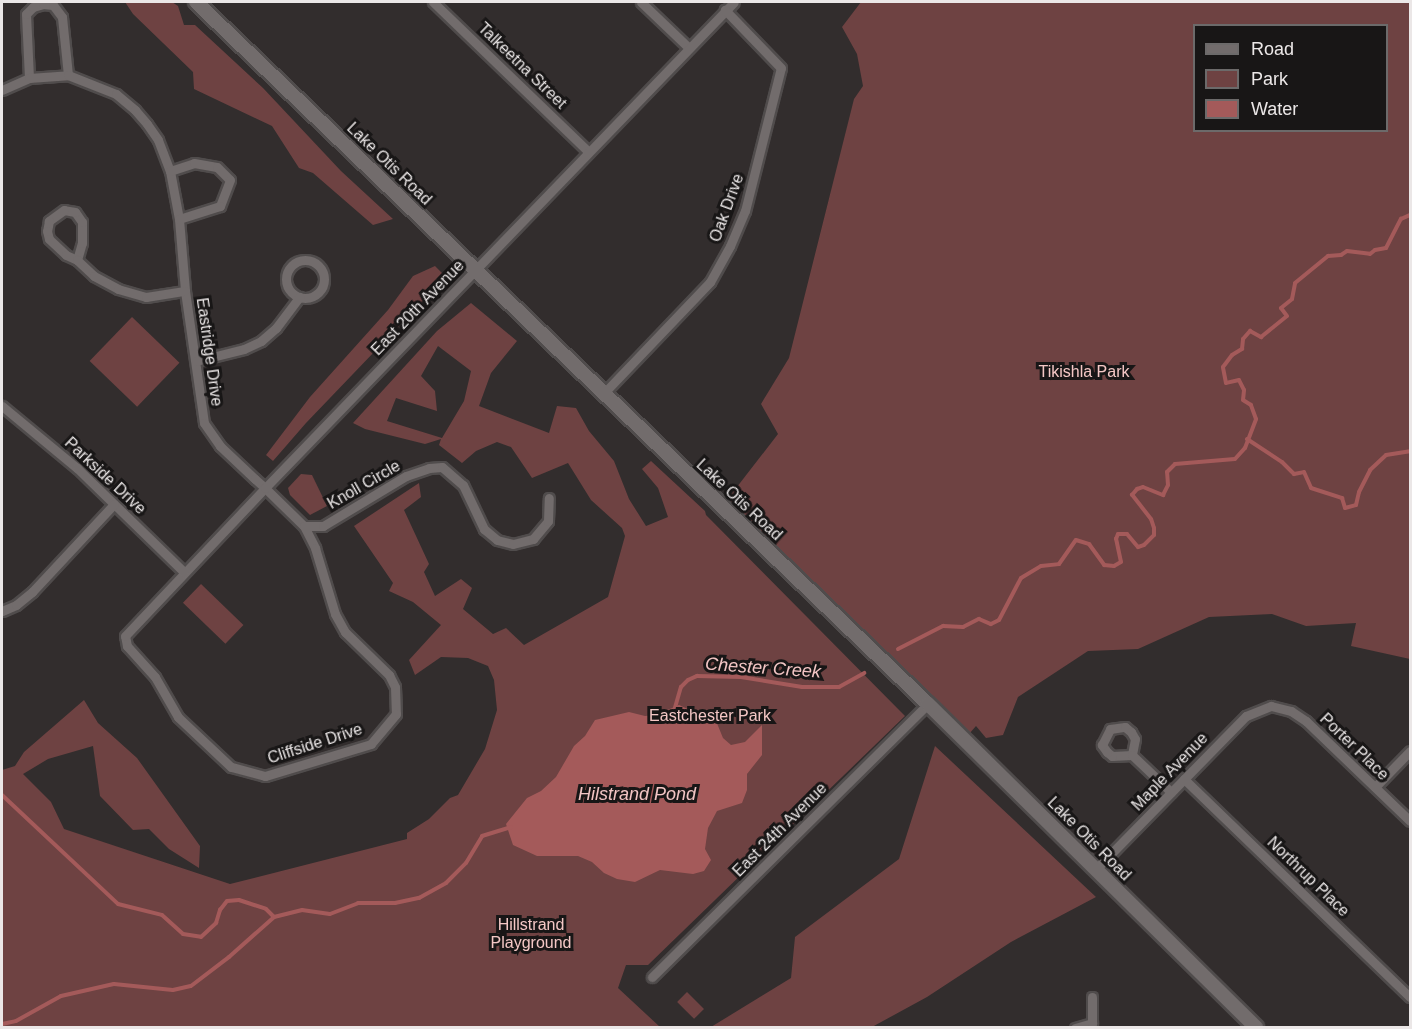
<!DOCTYPE html>
<html>
<head>
<meta charset="utf-8">
<style>
  body { margin:0 }
  #map { position:relative; width:1412px; height:1029px; overflow:hidden; background:#322d2d; font-family:Arial,sans-serif }
  div>[style] { position:absolute }
  .green>* { inset:0; background:#6e4242; transform-origin:0 0 }
  .water>* { inset:0; background:#a45a5a }
  .stream>* { height:4px; margin:-2px; padding:0 2px; transform-origin:2px; border-radius:2px; background:#a45a5a }
  .roads { filter:drop-shadow(2px 0 #504c4c) drop-shadow(-2px 0 #504c4c) drop-shadow(0 2px #504c4c) drop-shadow(0 -2px #504c4c) }
  .minor>* { height:9px; margin:-4.5px; padding:0 4.5px; transform-origin:4.5px; border-radius:4.5px; background:#726c6c }
  .minor>.ring { margin:-4.5px; padding:0; box-sizing:content-box; background:none; border:9px solid #726c6c; border-radius:50% }
  .secondary>* { height:14px; margin:-7px; padding:0 7px; transform-origin:7px; border-radius:7px; background:#726c6c }
  span { translate:-50% -50%; white-space:nowrap; text-align:center; line-height:1.15; -webkit-text-stroke:6px #181616; paint-order:stroke }
  .street-label { font-size:16px; color:#ebe7e7 }
  .park-label { font-size:16px; color:#f4c7c5 }
  .water-label { font-size:18px; color:#f2c5c4; font-style:italic }
  .frame { position:absolute; inset:0; border:3px solid #ebe7e7; pointer-events:none }
  .legend { position:absolute; left:1193px; top:24px; width:195px; height:108px; box-sizing:border-box; background:#181616; border:2px solid #6c6a6a; margin:0; padding:8px 10px; list-style:none; font-size:18px; color:#ebe7e7 }
  .legend li { display:flex; align-items:center; gap:12px; height:30px }
  .legend b { width:30px; border:2px solid #6c6a6a }
</style>
</head>
<body>
<div id="map">
  <div class="green">
    <i style="clip-path:polygon(125px 2px,172px 2px,178px 6px,184px 25px,195px 25px,263px 88px,341px 171px,393px 219px,373px 225px,313px 173px,299px 168px,272px 126px,194px 89px,193px 72px,133px 14px)"></i>
    <i style="clip-path:polygon(evenodd,861px 2px,1410px 2px,1410px 659px,1351px 646px,1356px 623px,1306px 626px,1272px 614px,1209px 617px,1138px 649px,1088px 651px,1018px 697px,1003px 735px,986px 738px,976px 726px,969px 734px,876px 651px,723px 505px,778px 434px,761px 404px,789px 358px,854px 99px,863px 86px,857px 54px,842px 27px,861px 2px,1194px 26px,1386px 26px,1386px 130px,1194px 130px,1194px 26px)"></i>
    <i style="clip-path:polygon(435px 266px,446px 277px,306px 423px,273px 461px,266px 455px,310px 397px,388px 310px,413px 276px)"></i>
    <i style="clip-path:polygon(evenodd,471px 303px,517px 341px,491px 373px,479px 406px,549px 433px,557px 406px,576px 408px,589px 431px,614px 461px,629px 499px,646px 526px,668px 517px,658px 488px,642px 469px,651px 461px,705px 511px,706px 515px,905px 716px,648px 965px,626px 965px,618px 988px,660px 1027px,2px 1028px,2px 770px,15px 766px,24px 752px,84px 700px,98px 723px,137px 758px,200px 846px,199px 868px,169px 849px,149px 829px,133px 830px,100px 796px,93px 746px,48px 759px,23px 774px,51px 802px,64px 829px,230px 884px,407px 839px,407px 833px,429px 819px,450px 798px,458px 795px,485px 749px,497px 710px,494px 680px,488px 666px,468px 658px,441px 657px,415px 675px,409px 660px,441px 625px,413px 602px,389px 591px,393px 583px,354px 526px,419px 483px,421px 497px,404px 510px,429px 564px,424px 572px,435px 596px,461px 579px,472px 588px,463px 609px,493px 634px,506px 628px,524px 645px,608px 597px,625px 536px,622px 528px,591px 500px,568px 463px,532px 478px,511px 447px,497px 442px,476px 451px,462px 463px,439px 445px,441px 439px,425px 444px,365px 429px,353px 423px,437px 331px,471px 303px,438px 346px,471px 371px,464px 401px,442px 438px,387px 421px,396px 398px,437px 411px,435px 391px,421px 376px,438px 346px)"></i>
    <i style="left:132px;top:317px;width:66px;height:61px;rotate:44deg"></i>
    <i style="clip-path:polygon(301px 474px,312px 475px,327px 506px,310px 515px,290px 495px,288px 488px)"></i>
    <i style="left:201px;top:584px;width:59px;height:26px;rotate:44deg"></i>
    <i style="clip-path:polygon(935px 746px,1096px 897px,1011px 942px,927px 997px,872px 1027px,711px 1027px,791px 978px,795px 937px,899px 859px)"></i>
    <i style="left:687px;top:992px;width:24px;height:14px;rotate:45deg"></i>
  </div>
  <div class="water">
    <i style="clip-path:polygon(679px 705px,694px 712px,708px 711px,714px 716px,723px 738px,731px 745px,745px 742px,762px 725px,762px 755px,747px 774px,747px 790px,742px 803px,717px 811px,708px 828px,705px 849px,711px 860px,704px 871px,693px 874px,660px 870px,635px 882px,617px 879px,604px 873px,592px 862px,578px 856px,537px 856px,513px 845px,506px 824px,527px 798px,541px 791px,556px 777px,574px 746px,585px 736px,595px 720px,629px 712px,645px 716px,656px 715px)"></i>
  </div>
  <div class="stream">
    <i style="left:1247px;top:439px;width:42px;rotate:33.3deg"></i>
    <i style="left:1282px;top:462px;width:17px;rotate:45deg"></i>
    <i style="left:1294px;top:474px;width:10px;rotate:-11deg"></i>
    <i style="left:1304px;top:472px;width:17px;rotate:66deg"></i>
    <i style="left:1311px;top:488px;width:33px;rotate:18deg"></i>
    <i style="left:1342px;top:498px;width:10px;rotate:73deg"></i>
    <i style="left:1345px;top:508px;width:11px;rotate:-15deg"></i>
    <i style="left:1356px;top:505px;width:13px;rotate:-77deg"></i>
    <i style="left:1359px;top:492px;width:25px;rotate:-63deg"></i>
    <i style="left:1370px;top:470px;width:22px;rotate:-43deg"></i>
    <i style="left:1386px;top:455px;width:24px;rotate:-9deg"></i>
    <i style="left:898px;top:649px;width:51px;rotate:-27.1deg"></i>
    <i style="left:943px;top:626px;width:20px;rotate:3deg"></i>
    <i style="left:963px;top:627px;width:18px;rotate:-27deg"></i>
    <i style="left:979px;top:619px;width:13px;rotate:23deg"></i>
    <i style="left:991px;top:624px;width:9px;rotate:-27deg"></i>
    <i style="left:999px;top:620px;width:47px;rotate:-62.4deg"></i>
    <i style="left:1021px;top:578px;width:23px;rotate:-31deg"></i>
    <i style="left:1041px;top:566px;width:18px;rotate:-6deg"></i>
    <i style="left:1059px;top:564px;width:29px;rotate:-55deg"></i>
    <i style="left:1076px;top:540px;width:14px;rotate:17deg"></i>
    <i style="left:1089px;top:544px;width:26px;rotate:54deg"></i>
    <i style="left:1104px;top:565px;width:10px;rotate:6deg"></i>
    <i style="left:1114px;top:566px;width:8px;rotate:-30deg"></i>
    <i style="left:1121px;top:562px;width:24px;rotate:-102deg"></i>
    <i style="left:1116px;top:539px;width:5px;rotate:-68deg"></i>
    <i style="left:1118px;top:534px;width:9px"></i>
    <i style="left:1127px;top:534px;width:17px;rotate:50deg"></i>
    <i style="left:1138px;top:547px;width:6px;rotate:-18deg"></i>
    <i style="left:1144px;top:545px;width:14px;rotate:-45deg"></i>
    <i style="left:1154px;top:535px;width:7px;rotate:-90deg"></i>
    <i style="left:1154px;top:528px;width:9px;rotate:-108deg"></i>
    <i style="left:1151px;top:519px;width:31px;rotate:-128deg"></i>
    <i style="left:1132px;top:495px;width:8px;rotate:-50deg"></i>
    <i style="left:1137px;top:489px;width:6px;rotate:-18deg"></i>
    <i style="left:1143px;top:487px;width:22px;rotate:22deg"></i>
    <i style="left:1163px;top:495px;width:11px;rotate:-63deg"></i>
    <i style="left:1168px;top:485px;width:13px;rotate:-94deg"></i>
    <i style="left:1167px;top:472px;width:11px;rotate:-45deg"></i>
    <i style="left:1175px;top:464px;width:60px;rotate:-4.8deg"></i>
    <i style="left:1235px;top:459px;width:15px;rotate:-48deg"></i>
    <i style="left:1245px;top:448px;width:31px;rotate:-69deg"></i>
    <i style="left:1256px;top:419px;width:15px;rotate:-110deg"></i>
    <i style="left:1251px;top:405px;width:9px;rotate:-148deg"></i>
    <i style="left:1243px;top:400px;width:10px;rotate:-84deg"></i>
    <i style="left:1244px;top:390px;width:11px;rotate:-117deg"></i>
    <i style="left:1239px;top:380px;width:13px;rotate:167deg"></i>
    <i style="left:1226px;top:383px;width:16px;rotate:-101deg"></i>
    <i style="left:1223px;top:367px;width:15px;rotate:-53deg"></i>
    <i style="left:1232px;top:355px;width:12px;rotate:-31deg"></i>
    <i style="left:1242px;top:349px;width:10px;rotate:-84deg"></i>
    <i style="left:1243px;top:339px;width:11px;rotate:-49deg"></i>
    <i style="left:1250px;top:331px;width:13px;rotate:29deg"></i>
    <i style="left:1261px;top:337px;width:33px;rotate:-39deg"></i>
    <i style="left:1287px;top:316px;width:10px;rotate:-127deg"></i>
    <i style="left:1281px;top:308px;width:14px;rotate:-39deg"></i>
    <i style="left:1292px;top:299px;width:16px;rotate:-79deg"></i>
    <i style="left:1295px;top:283px;width:43px;rotate:-39.3deg"></i>
    <i style="left:1328px;top:256px;width:13px;rotate:-4deg"></i>
    <i style="left:1341px;top:255px;width:7px;rotate:-34deg"></i>
    <i style="left:1347px;top:251px;width:23px;rotate:7deg"></i>
    <i style="left:1370px;top:254px;width:6px;rotate:-39deg"></i>
    <i style="left:1375px;top:250px;width:11px;rotate:-10deg"></i>
    <i style="left:1386px;top:248px;width:33px;rotate:-63deg"></i>
    <i style="left:1401px;top:219px;width:10px;rotate:-24deg"></i>
    <i style="left:674px;top:711px;width:25px;rotate:-74deg"></i>
    <i style="left:681px;top:687px;width:10px;rotate:-45deg"></i>
    <i style="left:688px;top:680px;width:10px;rotate:-24deg"></i>
    <i style="left:697px;top:676px;width:44px;rotate:1.3deg"></i>
    <i style="left:741px;top:677px;width:62px;rotate:9.3deg"></i>
    <i style="left:802px;top:687px;width:37px"></i>
    <i style="left:839px;top:687px;width:29px;rotate:-29deg"></i>
    <i style="left:2px;top:795px;width:159px;rotate:43.2deg"></i>
    <i style="left:118px;top:904px;width:45px;rotate:14deg"></i>
    <i style="left:162px;top:915px;width:28px;rotate:42deg"></i>
    <i style="left:183px;top:934px;width:18px;rotate:9deg"></i>
    <i style="left:201px;top:937px;width:21px;rotate:-43deg"></i>
    <i style="left:216px;top:923px;width:14px;rotate:-73deg"></i>
    <i style="left:220px;top:910px;width:11px;rotate:-52deg"></i>
    <i style="left:227px;top:901px;width:12px;rotate:-5deg"></i>
    <i style="left:239px;top:900px;width:28px;rotate:18deg"></i>
    <i style="left:266px;top:909px;width:11px;rotate:45deg"></i>
    <i style="left:2px;top:1024px;width:14px;rotate:-12deg"></i>
    <i style="left:16px;top:1021px;width:51px;rotate:-29.1deg"></i>
    <i style="left:61px;top:996px;width:54px;rotate:-12.8deg"></i>
    <i style="left:114px;top:984px;width:59px;rotate:5.8deg"></i>
    <i style="left:173px;top:990px;width:18px;rotate:-13deg"></i>
    <i style="left:191px;top:986px;width:48px;rotate:-37.3deg"></i>
    <i style="left:229px;top:957px;width:60px;rotate:-41.6deg"></i>
    <i style="left:274px;top:917px;width:29px;rotate:-14deg"></i>
    <i style="left:302px;top:910px;width:28px;rotate:8deg"></i>
    <i style="left:330px;top:914px;width:30px;rotate:-21deg"></i>
    <i style="left:358px;top:903px;width:37px"></i>
    <i style="left:395px;top:903px;width:25px;rotate:-12deg"></i>
    <i style="left:419px;top:898px;width:31px;rotate:-29deg"></i>
    <i style="left:446px;top:883px;width:28px;rotate:-45deg"></i>
    <i style="left:466px;top:863px;width:31px;rotate:-59deg"></i>
    <i style="left:482px;top:836px;width:30px;rotate:-17deg"></i>
  </div>
  <div class="roads">
    <div class="minor">
      <i style="left:433px;top:2px;width:216px;rotate:43.9deg"></i>
      <i style="left:641px;top:2px;width:66px;rotate:43.8deg"></i>
      <i style="left:29px;top:78px;width:64px;rotate:-92.7deg"></i>
      <i style="left:26px;top:14px;width:10px;rotate:-45deg"></i>
      <i style="left:33px;top:7px;width:10px;rotate:-17deg"></i>
      <i style="left:43px;top:4px;width:10px;rotate:6deg"></i>
      <i style="left:53px;top:5px;width:15px;rotate:53deg"></i>
      <i style="left:62px;top:17px;width:58px;rotate:84.1deg"></i>
      <i style="left:2px;top:90px;width:30px;rotate:-24deg"></i>
      <i style="left:29px;top:78px;width:39px;rotate:-4deg"></i>
      <i style="left:68px;top:75px;width:52px;rotate:21.6deg"></i>
      <i style="left:116px;top:94px;width:25px;rotate:40deg"></i>
      <i style="left:135px;top:110px;width:18px;rotate:49deg"></i>
      <i style="left:147px;top:124px;width:19px;rotate:55deg"></i>
      <i style="left:158px;top:140px;width:33px;rotate:69deg"></i>
      <i style="left:170px;top:171px;width:49px;rotate:79.4deg"></i>
      <i style="left:179px;top:219px;width:72px;rotate:85.2deg"></i>
      <i style="left:185px;top:291px;width:133px;rotate:81.8deg"></i>
      <i style="left:204px;top:423px;width:28px;rotate:55deg"></i>
      <i style="left:220px;top:446px;width:48px;rotate:43.3deg"></i>
      <i style="left:255px;top:479px;width:13px;rotate:42deg"></i>
      <i style="left:265px;top:488px;width:54px;rotate:44.3deg"></i>
      <i style="left:304px;top:526px;width:25px;rotate:63deg"></i>
      <i style="left:315px;top:548px;width:69px;rotate:73.1deg"></i>
      <i style="left:335px;top:614px;width:21px;rotate:61deg"></i>
      <i style="left:345px;top:632px;width:62px;rotate:44.3deg"></i>
      <i style="left:389px;top:675px;width:13px;rotate:63deg"></i>
      <i style="left:395px;top:687px;width:27px;rotate:88deg"></i>
      <i style="left:396px;top:714px;width:39px;rotate:130deg"></i>
      <i style="left:371px;top:744px;width:111px;rotate:163.2deg"></i>
      <i style="left:265px;top:776px;width:35px;rotate:-165deg"></i>
      <i style="left:231px;top:767px;width:73px;rotate:-136.7deg"></i>
      <i style="left:178px;top:717px;width:46px;rotate:-119.9deg"></i>
      <i style="left:155px;top:677px;width:42px;rotate:-132.1deg"></i>
      <i style="left:127px;top:646px;width:10px;rotate:-101deg"></i>
      <i style="left:125px;top:636px;width:204px;rotate:-46.6deg"></i>
      <i style="left:265px;top:488px;width:675px;rotate:-46.02deg"></i>
      <i style="left:170px;top:171px;width:25px;rotate:-18deg"></i>
      <i style="left:194px;top:163px;width:23px;rotate:10deg"></i>
      <i style="left:217px;top:167px;width:18px;rotate:45deg"></i>
      <i style="left:230px;top:180px;width:28px;rotate:111deg"></i>
      <i style="left:220px;top:206px;width:43px;rotate:162.4deg"></i>
      <i style="left:77px;top:260px;width:18px;rotate:-74deg"></i>
      <i style="left:82px;top:243px;width:21px;rotate:-90deg"></i>
      <i style="left:82px;top:222px;width:12px;rotate:-125deg"></i>
      <i style="left:75px;top:212px;width:11px;rotate:-170deg"></i>
      <i style="left:64px;top:210px;width:19px;rotate:144deg"></i>
      <i style="left:49px;top:221px;width:10px;rotate:101deg"></i>
      <i style="left:47px;top:231px;width:8px;rotate:76deg"></i>
      <i style="left:49px;top:239px;width:23px;rotate:43deg"></i>
      <i style="left:66px;top:255px;width:12px;rotate:24deg"></i>
      <i style="left:77px;top:260px;width:23px;rotate:43deg"></i>
      <i style="left:94px;top:276px;width:27px;rotate:28deg"></i>
      <i style="left:118px;top:289px;width:29px;rotate:16deg"></i>
      <i style="left:146px;top:297px;width:39px;rotate:-9deg"></i>
      <i class="ring" style="left:286px;top:260px;width:29px;height:29px"></i>
      <i style="left:196px;top:361px;width:49px;rotate:-14deg"></i>
      <i style="left:244px;top:349px;width:19px;rotate:-25deg"></i>
      <i style="left:261px;top:341px;width:20px;rotate:-41deg"></i>
      <i style="left:276px;top:328px;width:39px;rotate:-53deg"></i>
      <i style="left:603px;top:394px;width:155px;rotate:-46.3deg"></i>
      <i style="left:710px;top:282px;width:41px;rotate:-60.9deg"></i>
      <i style="left:730px;top:246px;width:38px;rotate:-67deg"></i>
      <i style="left:745px;top:211px;width:147px;rotate:-75.9deg"></i>
      <i style="left:781px;top:68px;width:81px;rotate:-134deg"></i>
      <i style="left:2px;top:406px;width:97px;rotate:39.6deg"></i>
      <i style="left:77px;top:468px;width:149px;rotate:44.2deg"></i>
      <i style="left:304px;top:526px;width:19px"></i>
      <i style="left:323px;top:526px;width:97px;rotate:-31.1deg"></i>
      <i style="left:406px;top:476px;width:24px;rotate:-19deg"></i>
      <i style="left:429px;top:468px;width:13px;rotate:-4deg"></i>
      <i style="left:442px;top:467px;width:28px;rotate:41deg"></i>
      <i style="left:463px;top:485px;width:49px;rotate:64.5deg"></i>
      <i style="left:484px;top:529px;width:17px;rotate:40deg"></i>
      <i style="left:497px;top:540px;width:16px;rotate:14deg"></i>
      <i style="left:513px;top:544px;width:21px;rotate:-14deg"></i>
      <i style="left:533px;top:539px;width:23px;rotate:-50deg"></i>
      <i style="left:548px;top:521px;width:23px;rotate:-88deg"></i>
      <i style="left:2px;top:611px;width:15px;rotate:-23deg"></i>
      <i style="left:16px;top:605px;width:21px;rotate:-39deg"></i>
      <i style="left:32px;top:592px;width:120px;rotate:-47deg"></i>
      <i style="left:1132px;top:755px;width:20px;rotate:177deg"></i>
      <i style="left:1112px;top:756px;width:6px;rotate:-141deg"></i>
      <i style="left:1107px;top:752px;width:9px;rotate:-126deg"></i>
      <i style="left:1102px;top:745px;width:18px;rotate:-63deg"></i>
      <i style="left:1110px;top:729px;width:15px;rotate:-8deg"></i>
      <i style="left:1125px;top:727px;width:8px;rotate:40deg"></i>
      <i style="left:1131px;top:732px;width:8px;rotate:60deg"></i>
      <i style="left:1135px;top:739px;width:16px;rotate:101deg"></i>
      <i style="left:1132px;top:755px;width:54px;rotate:43.5deg"></i>
      <i style="left:1184px;top:779px;width:314px;rotate:44deg"></i>
      <i style="left:1375px;top:787px;width:50px;rotate:-45.8deg"></i>
      <i style="left:1096px;top:869px;width:214px;rotate:-45.6deg"></i>
      <i style="left:1246px;top:716px;width:27px;rotate:-22deg"></i>
      <i style="left:1271px;top:706px;width:21px;rotate:14deg"></i>
      <i style="left:1291px;top:711px;width:18px;rotate:34deg"></i>
      <i style="left:1306px;top:721px;width:144px;rotate:43.9deg"></i>
      <i style="left:652px;top:977px;width:388px;rotate:-44.7deg"></i>
      <i style="left:1075px;top:1028px;width:18px;rotate:-16deg"></i>
      <i style="left:1092px;top:1023px;width:26px;rotate:-90deg"></i>
    </div>
    <div class="secondary">
      <i style="left:196px;top:2px;width:1014px;rotate:43.8deg"></i>
      <i style="left:928px;top:704px;width:461px;rotate:44.6deg"></i>
    </div>
  </div>
  <div class="street-label">
    <span style="left:522px;top:66px;rotate:44deg">Talkeetna Street</span>
    <span style="left:389px;top:164px;rotate:44deg">Lake Otis Road</span>
    <span style="left:727px;top:208px;rotate:-70deg">Oak Drive</span>
    <span style="left:418px;top:308px;rotate:-46deg">East 20th Avenue</span>
    <span style="left:209px;top:352px;rotate:82deg">Eastridge Drive</span>
    <span style="left:105px;top:476px;rotate:43deg">Parkside Drive</span>
    <span style="left:364px;top:485px;rotate:-30deg">Knoll Circle</span>
    <span style="left:739px;top:500px;rotate:43deg">Lake Otis Road</span>
    <span style="left:315px;top:744px;rotate:-18deg">Cliffside Drive</span>
    <span style="left:1354px;top:747px;rotate:44deg">Porter Place</span>
    <span style="left:1170px;top:772px;rotate:-46deg">Maple Avenue</span>
    <span style="left:780px;top:830px;rotate:-45deg">East 24th Avenue</span>
    <span style="left:1089px;top:839px;rotate:45deg">Lake Otis Road</span>
    <span style="left:1308px;top:877px;rotate:44deg">Northrup Place</span>
  </div>
  <div class="park-label">
    <span style="left:1084px;top:372px">Tikishla Park</span>
    <span style="left:710px;top:716px">Eastchester Park</span>
    <span style="left:531px;top:934px">Hillstrand<br>Playground</span>
  </div>
  <div class="water-label">
    <span style="left:763px;top:668px;rotate:4deg">Chester Creek</span>
    <span style="left:637px;top:794px">Hilstrand Pond</span>
  </div>
  <div class="frame"></div>
  <ul class="legend">
  <li><b style="height:8px;background:#726c6c"></b>Road</li>
  <li><b style="height:16px;background:#6e4242"></b>Park</li>
  <li><b style="height:16px;background:#a45a5a"></b>Water</li>
  </ul>
</div>
</body>
</html>
